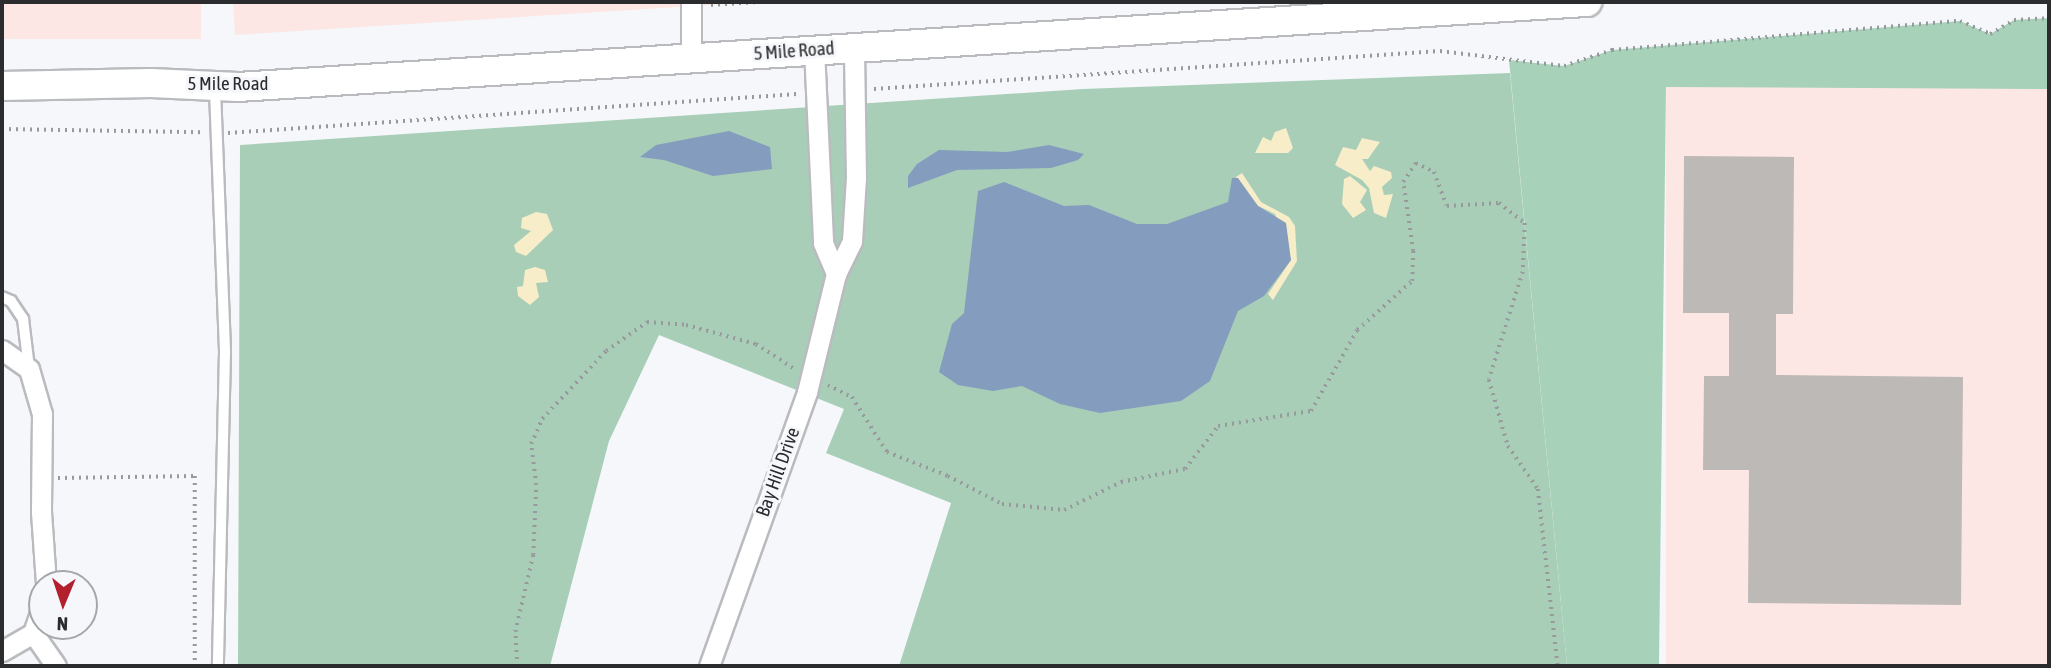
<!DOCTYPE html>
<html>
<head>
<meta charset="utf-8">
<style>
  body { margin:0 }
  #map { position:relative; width:2051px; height:668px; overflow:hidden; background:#f6f7fb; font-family:"Asap Condensed",sans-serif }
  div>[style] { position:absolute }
  .industrial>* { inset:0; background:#fde7e4; transform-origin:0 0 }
  .green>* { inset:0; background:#a8ceb8 }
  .forest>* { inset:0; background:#a7d2b9 }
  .sand>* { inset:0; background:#f7edc8 }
  .water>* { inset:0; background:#849cbe }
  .building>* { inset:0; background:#bdb9b7 }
  .path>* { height:3.5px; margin-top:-1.75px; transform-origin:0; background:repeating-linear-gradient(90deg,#98999c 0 2px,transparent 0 7px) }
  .roads { filter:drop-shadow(2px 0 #babbbf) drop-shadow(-2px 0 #babbbf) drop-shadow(0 2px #babbbf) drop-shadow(0 -2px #babbbf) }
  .lane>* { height:10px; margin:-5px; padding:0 5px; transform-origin:5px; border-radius:5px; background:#fff }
  .street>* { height:19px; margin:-9.5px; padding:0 9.5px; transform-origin:9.5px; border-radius:9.5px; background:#fff }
  .secondary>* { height:28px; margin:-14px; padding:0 14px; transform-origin:14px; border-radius:14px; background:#fff }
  span { translate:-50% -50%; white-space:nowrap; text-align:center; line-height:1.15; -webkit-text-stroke:6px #f6f7fb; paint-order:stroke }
  .street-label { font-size:19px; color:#2b2c2d }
  .frame { position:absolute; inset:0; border:4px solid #2b2c2d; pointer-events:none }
  .north { position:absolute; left:28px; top:570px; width:70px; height:70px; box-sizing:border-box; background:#f6f7fb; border:2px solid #a5a6a9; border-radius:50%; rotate:182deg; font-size:19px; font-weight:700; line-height:28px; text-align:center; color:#2b2c2d }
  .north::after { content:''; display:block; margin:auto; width:24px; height:32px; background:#b2202e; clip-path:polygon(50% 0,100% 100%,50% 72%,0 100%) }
</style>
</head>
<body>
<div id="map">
  <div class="industrial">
    <i style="left:2px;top:2px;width:199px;height:37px"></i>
    <i style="clip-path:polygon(233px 2px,758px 2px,235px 35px)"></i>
    <i style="left:1666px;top:86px;width:383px;height:580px"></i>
  </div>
  <div class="green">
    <i style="clip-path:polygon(1510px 73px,1567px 666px,899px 666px,951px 503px,826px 453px,844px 409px,659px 335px,609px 441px,550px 666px,238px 666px,240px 145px,1083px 89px)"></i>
  </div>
  <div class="forest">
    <i style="clip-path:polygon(2049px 18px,2049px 89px,1666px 87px,1659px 666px,1567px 666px,1509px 60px,1564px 66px,1612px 50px,1960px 21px,1990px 34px,2014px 20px)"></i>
  </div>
  <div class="sand">
    <i style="clip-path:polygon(1286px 128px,1293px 148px,1288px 153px,1255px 153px,1263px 137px,1271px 141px,1275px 132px)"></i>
    <i style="clip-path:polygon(1362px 138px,1380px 142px,1368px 159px,1362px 159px,1370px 171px,1374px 166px,1391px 172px,1392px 178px,1382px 187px,1384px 195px,1393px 194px,1386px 218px,1374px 213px,1369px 188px,1362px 180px,1335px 165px,1343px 147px,1356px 150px)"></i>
    <i style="clip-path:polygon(1242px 173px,1261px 202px,1289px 217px,1295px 226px,1297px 261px,1273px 300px,1268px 294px,1291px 260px,1275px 214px,1258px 206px,1236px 177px)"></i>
    <i style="clip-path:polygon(1350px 176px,1367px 190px,1360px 202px,1366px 210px,1353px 218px,1342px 204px,1344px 179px)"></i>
    <i style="clip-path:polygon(536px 212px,547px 214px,553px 230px,526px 256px,516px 252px,514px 245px,531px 231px,521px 228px,522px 218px)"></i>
    <i style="clip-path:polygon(535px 267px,545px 270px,548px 282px,536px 283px,539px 297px,530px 305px,518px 296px,517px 287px,523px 286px,525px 270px)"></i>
  </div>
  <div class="water">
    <i style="clip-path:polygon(729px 131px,770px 147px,772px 169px,713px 176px,664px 160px,640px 157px,656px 145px)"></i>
    <i style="clip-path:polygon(1049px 145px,1084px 154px,1078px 160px,1051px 168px,957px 170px,908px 188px,908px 176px,917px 164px,939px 150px,1007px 152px)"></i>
    <i style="clip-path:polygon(1232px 178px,1238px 178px,1258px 206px,1286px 223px,1291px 260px,1264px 296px,1238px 311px,1210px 381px,1181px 401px,1100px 413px,1060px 404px,1022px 386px,993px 391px,958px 385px,939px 372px,952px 324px,964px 313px,978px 191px,1004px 182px,1064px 206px,1089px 205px,1137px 224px,1167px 224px,1228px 202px)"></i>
  </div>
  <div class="building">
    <i style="clip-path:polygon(1684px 156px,1794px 157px,1793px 314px,1776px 314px,1776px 375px,1963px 377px,1961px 605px,1748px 603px,1749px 470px,1703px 470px,1704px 376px,1729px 376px,1729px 313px,1683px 313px)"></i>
  </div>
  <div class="path">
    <i style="left:711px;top:5px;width:47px;rotate:-3.7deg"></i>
    <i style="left:874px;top:89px;width:567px;rotate:-3.84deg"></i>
    <i style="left:1440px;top:51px;width:125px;rotate:6.9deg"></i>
    <i style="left:1564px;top:66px;width:51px;rotate:-18.4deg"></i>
    <i style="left:1612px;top:50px;width:349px;rotate:-4.8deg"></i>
    <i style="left:1960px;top:21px;width:33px;rotate:23deg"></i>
    <i style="left:1990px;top:34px;width:28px;rotate:-30deg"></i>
    <i style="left:2014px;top:20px;width:35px;rotate:-3deg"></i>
    <i style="left:2px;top:129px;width:201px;rotate:0.9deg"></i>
    <i style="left:228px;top:133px;width:570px;rotate:-3.92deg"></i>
    <i style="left:828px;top:385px;width:27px;rotate:27deg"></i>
    <i style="left:852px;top:397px;width:65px;rotate:57.5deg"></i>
    <i style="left:887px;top:452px;width:66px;rotate:21.5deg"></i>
    <i style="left:948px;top:476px;width:61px;rotate:27.4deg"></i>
    <i style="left:1002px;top:504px;width:62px;rotate:5.5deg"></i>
    <i style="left:1064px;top:510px;width:64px;rotate:-26.2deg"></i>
    <i style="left:1121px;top:482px;width:65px;rotate:-11.5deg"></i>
    <i style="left:1185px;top:469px;width:54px;rotate:-52.5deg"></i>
    <i style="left:1218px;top:426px;width:94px;rotate:-9.2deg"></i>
    <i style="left:1311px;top:411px;width:93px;rotate:-60.4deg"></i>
    <i style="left:1357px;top:330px;width:74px;rotate:-41.7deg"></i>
    <i style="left:1412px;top:281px;width:30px;rotate:-88deg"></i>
    <i style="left:1413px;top:251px;width:70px;rotate:-98.2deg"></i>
    <i style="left:1403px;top:182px;width:23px;rotate:-56deg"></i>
    <i style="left:1416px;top:163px;width:20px;rotate:27deg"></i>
    <i style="left:1434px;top:172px;width:36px;rotate:69deg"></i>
    <i style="left:1447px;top:206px;width:52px;rotate:-3.3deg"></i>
    <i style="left:1499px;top:203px;width:33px;rotate:38deg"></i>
    <i style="left:1525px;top:223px;width:49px;rotate:92.3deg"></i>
    <i style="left:1523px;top:272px;width:113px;rotate:107.5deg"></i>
    <i style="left:1489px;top:380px;width:69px;rotate:73.9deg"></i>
    <i style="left:1508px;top:446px;width:52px;rotate:55.1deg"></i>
    <i style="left:1538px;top:489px;width:178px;rotate:83.6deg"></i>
    <i style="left:58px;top:478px;width:137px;rotate:-0.8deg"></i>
    <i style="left:195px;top:476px;width:190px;rotate:90deg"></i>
    <i style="left:517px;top:666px;width:34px;rotate:-93deg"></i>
    <i style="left:515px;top:632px;width:79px;rotate:-76.8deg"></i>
    <i style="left:533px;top:555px;width:70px;rotate:-87.5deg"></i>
    <i style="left:536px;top:485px;width:41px;rotate:-97deg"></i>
    <i style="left:531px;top:444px;width:27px;rotate:-66deg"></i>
    <i style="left:542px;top:419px;width:93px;rotate:-46.7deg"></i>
    <i style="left:606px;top:351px;width:50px;rotate:-35.3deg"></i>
    <i style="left:647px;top:322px;width:39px;rotate:4deg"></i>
    <i style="left:686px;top:325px;width:73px;rotate:15.2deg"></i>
    <i style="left:756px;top:344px;width:44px;rotate:33deg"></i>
  </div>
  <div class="roads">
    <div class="lane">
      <i style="left:215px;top:90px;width:262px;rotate:87.8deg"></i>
      <i style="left:225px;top:352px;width:314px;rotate:91.3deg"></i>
      <i style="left:2px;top:297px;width:10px;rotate:24deg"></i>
      <i style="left:11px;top:301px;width:22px;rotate:56deg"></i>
      <i style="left:23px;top:319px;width:49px;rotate:83deg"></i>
    </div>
    <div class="street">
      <i style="left:814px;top:49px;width:194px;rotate:87.3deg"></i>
      <i style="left:823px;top:243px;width:34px;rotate:67deg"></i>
      <i style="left:691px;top:58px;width:56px;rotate:-90deg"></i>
      <i style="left:2px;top:350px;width:33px;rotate:35deg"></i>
      <i style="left:29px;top:369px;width:47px;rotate:73.9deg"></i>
      <i style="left:42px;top:414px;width:98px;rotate:90.6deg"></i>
      <i style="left:41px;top:512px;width:72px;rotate:86deg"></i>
      <i style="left:33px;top:633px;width:40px;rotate:55.1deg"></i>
      <i style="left:2px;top:651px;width:36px;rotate:-30deg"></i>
      <i style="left:33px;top:633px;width:28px;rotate:-71deg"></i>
      <i style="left:709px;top:666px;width:291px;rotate:-70.3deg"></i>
      <i style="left:807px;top:392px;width:122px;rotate:-76.2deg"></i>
      <i style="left:836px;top:274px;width:37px;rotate:-64deg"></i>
      <i style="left:852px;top:241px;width:63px;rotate:-86.4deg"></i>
      <i style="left:856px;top:178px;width:131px;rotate:-90.9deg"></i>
    </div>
    <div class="secondary">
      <i style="left:2px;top:86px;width:149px;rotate:-1.2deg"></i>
      <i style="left:151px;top:83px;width:87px;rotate:2.6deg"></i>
      <i style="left:238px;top:87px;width:1352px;rotate:-3.61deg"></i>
    </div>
  </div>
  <div class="street-label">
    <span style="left:794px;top:51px;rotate:-4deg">5 Mile Road</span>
    <span style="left:228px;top:84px">5 Mile Road</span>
    <span style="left:778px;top:472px;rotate:-70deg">Bay Hill Drive</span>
  </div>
  <div class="frame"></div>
  <div class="north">N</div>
</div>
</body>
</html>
